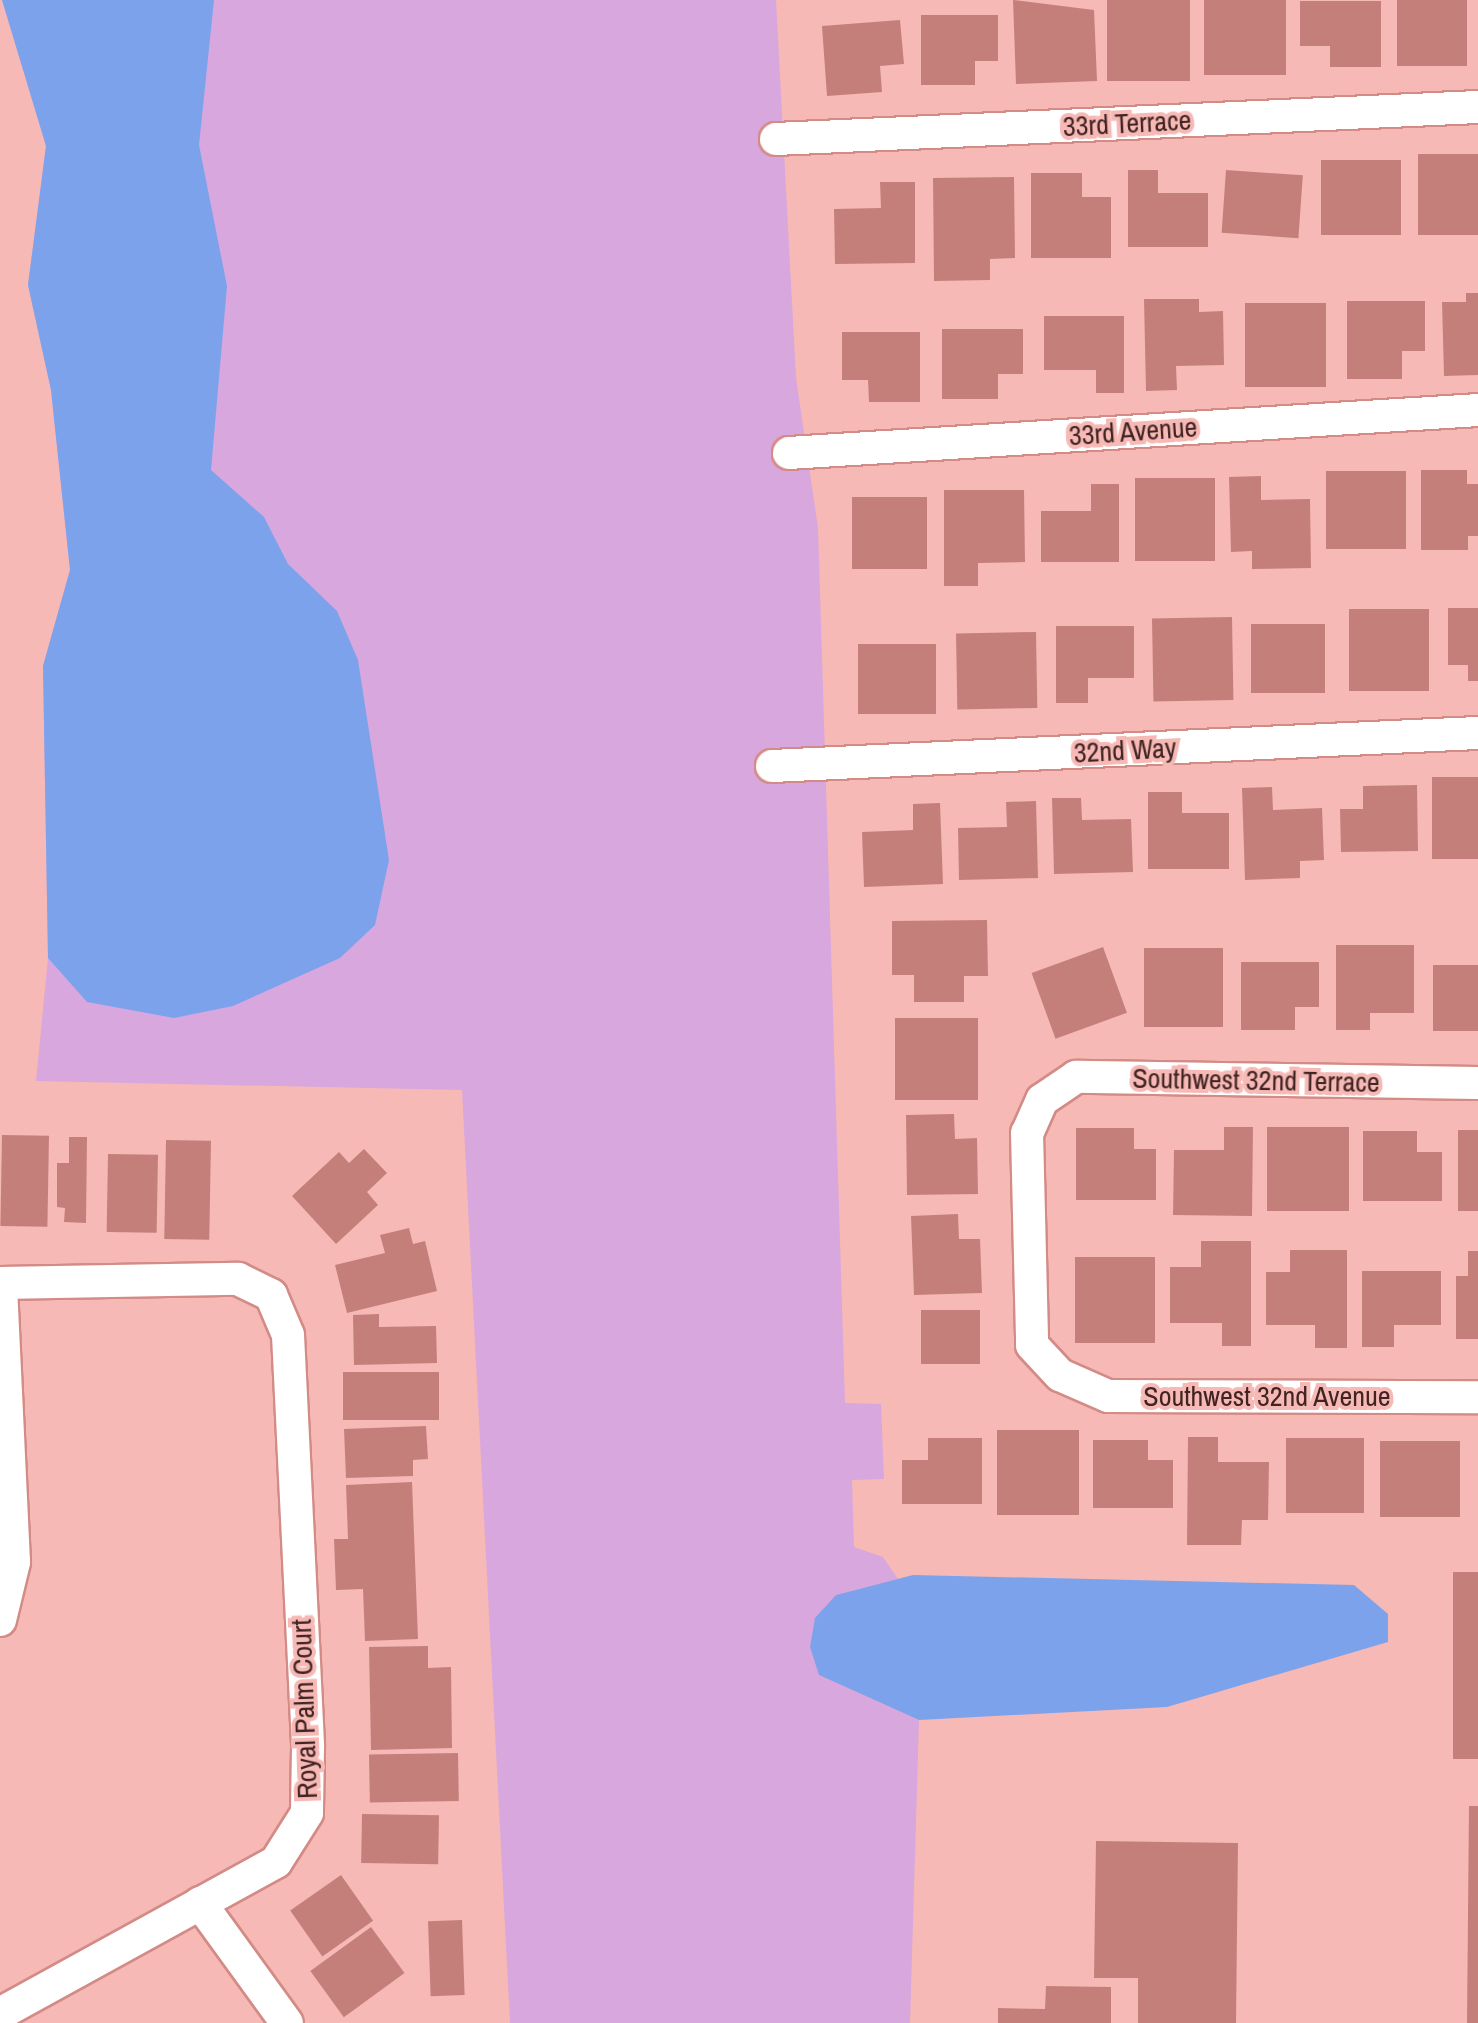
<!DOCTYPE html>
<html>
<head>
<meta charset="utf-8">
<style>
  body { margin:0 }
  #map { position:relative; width:1478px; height:2023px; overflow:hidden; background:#f6b9b5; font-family:"Archivo Narrow",sans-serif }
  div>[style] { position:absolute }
  .green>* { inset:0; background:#d8a7dd }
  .water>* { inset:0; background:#7da2ec }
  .building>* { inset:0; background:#c57f7b; transform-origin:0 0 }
  .roads { filter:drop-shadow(2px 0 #d38b86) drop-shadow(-2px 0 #d38b86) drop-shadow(0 2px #d38b86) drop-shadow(0 -2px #d38b86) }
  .minor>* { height:32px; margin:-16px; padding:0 16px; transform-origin:16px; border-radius:16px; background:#fff }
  span { translate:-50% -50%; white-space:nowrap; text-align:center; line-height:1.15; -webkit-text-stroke:8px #f6b9b5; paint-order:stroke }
  .street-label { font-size:28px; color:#402322 }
</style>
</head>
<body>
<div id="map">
  <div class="green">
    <i style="clip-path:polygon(2px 0,776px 0,796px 378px,818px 528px,845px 1403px,881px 1404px,884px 1479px,852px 1480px,854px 1547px,883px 1557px,898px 1579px,836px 1595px,819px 1675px,919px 1720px,910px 2023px,510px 2023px,462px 1090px,36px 1081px,48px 958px,43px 666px,70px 570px,51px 390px,28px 285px,46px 146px)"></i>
  </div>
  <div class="water">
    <i style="clip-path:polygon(2px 0,214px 0,199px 145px,227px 286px,211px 470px,264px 517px,288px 564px,337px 611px,358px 660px,389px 860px,375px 925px,340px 958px,233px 1006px,174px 1018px,87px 1002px,48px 958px,43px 666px,70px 570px,51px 390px,28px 285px,46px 146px)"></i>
    <i style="clip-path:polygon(913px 1575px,1354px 1585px,1388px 1614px,1388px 1642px,1167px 1707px,919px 1720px,819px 1675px,810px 1647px,815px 1618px,836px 1595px)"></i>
  </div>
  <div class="building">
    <i style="clip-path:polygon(1013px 0,1094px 10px,1097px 81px,1016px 84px)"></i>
    <i style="left:1107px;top:0;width:83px;height:81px"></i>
    <i style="left:1204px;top:0;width:82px;height:75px"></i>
    <i style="left:1397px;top:0;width:70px;height:66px"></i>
    <i style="clip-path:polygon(1300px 1px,1381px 1px,1381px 67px,1330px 67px,1330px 46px,1300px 46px)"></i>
    <i style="clip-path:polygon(921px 15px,998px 15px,998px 61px,975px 61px,975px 85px,921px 85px)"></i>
    <i style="clip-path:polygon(900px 20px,904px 64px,880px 66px,882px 92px,827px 96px,822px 26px)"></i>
    <i style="left:1418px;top:154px;width:60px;height:81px"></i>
    <i style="left:1321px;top:160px;width:80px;height:75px"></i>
    <i style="clip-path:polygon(1128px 170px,1158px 170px,1158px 193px,1208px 193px,1208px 247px,1128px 247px)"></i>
    <i style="left:1226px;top:170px;width:77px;height:63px;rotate:4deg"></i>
    <i style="clip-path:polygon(1031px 173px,1082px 173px,1082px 197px,1111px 197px,1111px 258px,1031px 258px)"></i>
    <i style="clip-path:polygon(1014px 177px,1015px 258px,990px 259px,990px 280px,934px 281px,933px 178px)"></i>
    <i style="clip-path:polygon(880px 182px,915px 182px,915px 263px,835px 264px,834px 209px,881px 208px)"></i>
    <i style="clip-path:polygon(1466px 293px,1478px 293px,1478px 375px,1444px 376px,1442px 302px,1466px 302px)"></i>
    <i style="clip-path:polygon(1144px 299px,1199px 299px,1199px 312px,1223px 311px,1224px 365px,1176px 366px,1177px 390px,1146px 391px)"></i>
    <i style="clip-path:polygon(1347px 301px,1425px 301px,1425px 351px,1402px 351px,1402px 379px,1347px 379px)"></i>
    <i style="left:1245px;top:303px;width:81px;height:84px"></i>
    <i style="clip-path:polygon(1044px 316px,1124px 316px,1124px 393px,1096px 393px,1096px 370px,1044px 370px)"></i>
    <i style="clip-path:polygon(942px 329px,1023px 329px,1023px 374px,998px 374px,998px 399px,942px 399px)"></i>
    <i style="clip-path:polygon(842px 332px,920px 332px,920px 402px,869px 402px,868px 380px,842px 380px)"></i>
    <i style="clip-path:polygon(1421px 470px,1467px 470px,1467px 484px,1478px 484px,1478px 536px,1468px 536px,1468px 550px,1421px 550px)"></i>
    <i style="left:1326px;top:471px;width:80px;height:78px"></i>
    <i style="clip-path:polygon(1261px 476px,1261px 500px,1310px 499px,1311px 568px,1252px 569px,1252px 551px,1231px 552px,1229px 477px)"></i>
    <i style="left:1135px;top:478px;width:80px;height:83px"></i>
    <i style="clip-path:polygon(1091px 484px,1119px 484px,1119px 562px,1041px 562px,1041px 511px,1091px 511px)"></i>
    <i style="clip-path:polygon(944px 490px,1024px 490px,1025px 562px,978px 563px,978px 586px,944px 586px)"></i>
    <i style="left:852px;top:497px;width:75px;height:72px"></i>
    <i style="clip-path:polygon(1448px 608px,1478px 608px,1478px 681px,1468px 681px,1468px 665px,1448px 665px)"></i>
    <i style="left:1349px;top:609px;width:80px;height:82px"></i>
    <i style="left:1232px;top:617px;width:83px;height:80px;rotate:89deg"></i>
    <i style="left:1251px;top:624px;width:74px;height:69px"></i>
    <i style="clip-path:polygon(1056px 626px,1134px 626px,1134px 678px,1088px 678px,1088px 703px,1056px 703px)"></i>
    <i style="left:1036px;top:632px;width:76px;height:80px;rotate:89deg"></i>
    <i style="left:858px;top:644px;width:78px;height:70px"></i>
    <i style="left:1432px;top:777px;width:46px;height:82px"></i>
    <i style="clip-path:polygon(1417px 785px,1418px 851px,1341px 852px,1340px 809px,1363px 809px,1363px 786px)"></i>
    <i style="clip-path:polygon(1272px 787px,1273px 810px,1322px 808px,1324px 860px,1300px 861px,1300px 878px,1245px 880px,1242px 788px)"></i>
    <i style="clip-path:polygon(1148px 792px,1182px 792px,1182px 813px,1229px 813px,1229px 869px,1148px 869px)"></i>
    <i style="clip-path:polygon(1052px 798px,1081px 798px,1082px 820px,1131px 819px,1133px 872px,1054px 874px)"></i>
    <i style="clip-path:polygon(1036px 801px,1038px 878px,959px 880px,958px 828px,1007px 827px,1006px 802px)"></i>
    <i style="clip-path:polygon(940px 803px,943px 884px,864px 887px,862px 832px,913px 830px,913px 804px)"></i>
    <i style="clip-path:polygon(987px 920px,988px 976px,964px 976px,964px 1002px,914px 1002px,914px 975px,892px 975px,892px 921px)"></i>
    <i style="clip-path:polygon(1336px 945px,1414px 945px,1414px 1013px,1370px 1013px,1370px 1030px,1336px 1030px)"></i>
    <i style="left:1103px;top:947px;width:70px;height:76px;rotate:70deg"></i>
    <i style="left:1144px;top:948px;width:79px;height:79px"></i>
    <i style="clip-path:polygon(1241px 962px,1319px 962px,1319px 1007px,1295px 1007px,1295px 1030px,1241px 1030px)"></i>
    <i style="left:1433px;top:965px;width:45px;height:66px"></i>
    <i style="left:895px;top:1018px;width:83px;height:82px"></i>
    <i style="clip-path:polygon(954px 1114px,955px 1139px,977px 1138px,978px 1194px,907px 1195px,906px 1115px)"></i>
    <i style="clip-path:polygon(1224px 1127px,1253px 1127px,1252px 1216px,1173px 1215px,1174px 1150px,1224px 1150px)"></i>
    <i style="left:1267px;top:1127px;width:82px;height:84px"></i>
    <i style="clip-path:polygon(1076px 1128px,1134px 1128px,1134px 1149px,1156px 1149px,1156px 1200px,1076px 1200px)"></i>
    <i style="left:1458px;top:1130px;width:20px;height:81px"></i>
    <i style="clip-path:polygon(1363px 1131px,1417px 1131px,1417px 1152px,1442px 1152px,1442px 1201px,1363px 1201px)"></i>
    <i style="left:2px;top:1135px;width:47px;height:91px;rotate:1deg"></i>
    <i style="clip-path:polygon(69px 1137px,87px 1137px,86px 1223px,64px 1222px,65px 1208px,57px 1207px,57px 1163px,69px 1163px)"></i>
    <i style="left:166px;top:1140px;width:45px;height:99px;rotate:1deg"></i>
    <i style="clip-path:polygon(364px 1149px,387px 1173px,367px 1192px,378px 1205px,336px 1244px,292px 1196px,339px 1152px,349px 1163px)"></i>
    <i style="left:108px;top:1154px;width:50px;height:78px;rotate:1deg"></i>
    <i style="clip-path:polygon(958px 1214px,959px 1239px,980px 1239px,982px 1293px,914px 1295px,911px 1216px)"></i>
    <i style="clip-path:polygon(409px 1228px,413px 1244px,425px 1241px,437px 1291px,347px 1313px,335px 1265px,385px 1253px,380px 1235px)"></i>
    <i style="clip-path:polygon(1201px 1241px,1251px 1241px,1251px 1346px,1222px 1346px,1222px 1323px,1170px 1323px,1170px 1267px,1201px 1267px)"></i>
    <i style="clip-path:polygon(1290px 1250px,1347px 1250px,1347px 1348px,1315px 1348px,1315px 1325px,1266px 1325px,1266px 1272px,1290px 1272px)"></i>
    <i style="clip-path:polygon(1468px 1251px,1478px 1251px,1478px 1339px,1456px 1339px,1456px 1276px,1468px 1276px)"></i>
    <i style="left:1075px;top:1257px;width:80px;height:86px"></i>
    <i style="clip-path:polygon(1362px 1271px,1441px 1271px,1441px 1325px,1394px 1325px,1394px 1347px,1362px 1347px)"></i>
    <i style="left:921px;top:1310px;width:59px;height:54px"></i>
    <i style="clip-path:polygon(379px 1314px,379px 1327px,436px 1326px,437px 1363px,354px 1365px,353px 1315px)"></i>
    <i style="left:439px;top:1372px;width:48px;height:96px;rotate:90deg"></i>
    <i style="clip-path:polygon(426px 1426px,428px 1459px,413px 1460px,413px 1476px,346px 1478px,344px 1429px)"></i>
    <i style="left:997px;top:1430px;width:82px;height:85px"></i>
    <i style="clip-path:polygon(1188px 1437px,1218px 1437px,1218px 1462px,1269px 1462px,1268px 1520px,1242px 1520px,1241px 1545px,1187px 1545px)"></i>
    <i style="clip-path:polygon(928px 1438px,982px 1438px,982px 1504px,902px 1504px,902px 1460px,928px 1460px)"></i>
    <i style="left:1286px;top:1438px;width:78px;height:75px"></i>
    <i style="clip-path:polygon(1093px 1440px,1148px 1440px,1148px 1460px,1173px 1460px,1173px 1508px,1093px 1508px)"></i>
    <i style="left:1380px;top:1441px;width:80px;height:76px"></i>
    <i style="clip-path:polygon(412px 1482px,418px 1639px,365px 1641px,363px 1589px,336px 1590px,334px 1539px,348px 1539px,346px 1485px)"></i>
    <i style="left:1453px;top:1572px;width:25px;height:187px"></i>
    <i style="clip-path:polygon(428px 1646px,428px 1668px,451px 1667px,452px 1748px,371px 1750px,369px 1647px)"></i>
    <i style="left:458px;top:1753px;width:48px;height:89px;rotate:89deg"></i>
    <i style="clip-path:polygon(1469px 1806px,1478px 1806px,1478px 2023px,1467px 2023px)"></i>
    <i style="left:362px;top:1814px;width:77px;height:49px;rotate:1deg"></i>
    <i style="clip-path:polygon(1096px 1841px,1238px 1843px,1236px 2023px,1138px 2023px,1138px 1978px,1094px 1978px)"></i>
    <i style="left:341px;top:1875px;width:56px;height:62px;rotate:55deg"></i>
    <i style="left:462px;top:1920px;width:75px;height:34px;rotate:88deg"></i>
    <i style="left:371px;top:1927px;width:57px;height:75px;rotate:54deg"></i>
    <i style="clip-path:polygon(1046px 1986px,1111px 1987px,1111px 2023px,998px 2023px,998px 2008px,1045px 2009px)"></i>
  </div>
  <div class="roads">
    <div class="minor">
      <i style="left:776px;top:139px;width:703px;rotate:-2.61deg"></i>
      <i style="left:789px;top:453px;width:690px;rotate:-3.57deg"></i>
      <i style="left:772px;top:766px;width:707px;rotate:-2.68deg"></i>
      <i style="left:1478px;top:1083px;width:402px;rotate:-179.1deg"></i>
      <i style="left:1076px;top:1077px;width:41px;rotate:145.9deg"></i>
      <i style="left:1042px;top:1100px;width:36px;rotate:114deg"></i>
      <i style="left:1027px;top:1133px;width:212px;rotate:88.6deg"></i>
      <i style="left:1032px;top:1345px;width:41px;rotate:47deg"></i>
      <i style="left:1060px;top:1375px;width:52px;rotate:23.6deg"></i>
      <i style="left:1108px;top:1396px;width:370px;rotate:0.2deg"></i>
      <i style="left:0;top:1283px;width:238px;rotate:-1deg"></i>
      <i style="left:238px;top:1279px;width:37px;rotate:26deg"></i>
      <i style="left:271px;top:1295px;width:43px;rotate:67deg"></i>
      <i style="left:288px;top:1335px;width:412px;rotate:87.2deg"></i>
      <i style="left:308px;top:1747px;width:66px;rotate:90.9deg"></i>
      <i style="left:307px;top:1813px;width:58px;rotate:122.3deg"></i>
      <i style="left:276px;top:1862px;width:315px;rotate:151.2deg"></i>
      <i style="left:0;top:1620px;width:60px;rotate:-76.4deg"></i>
      <i style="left:14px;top:1562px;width:279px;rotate:-92.7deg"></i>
      <i style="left:200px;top:1903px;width:148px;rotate:54.1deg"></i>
    </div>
  </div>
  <div class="street-label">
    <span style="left:1127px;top:123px;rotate:-3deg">33rd Terrace</span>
    <span style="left:1133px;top:431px;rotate:-4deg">33rd Avenue</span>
    <span style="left:1125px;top:750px;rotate:-3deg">32nd Way</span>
    <span style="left:1256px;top:1080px;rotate:1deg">Southwest 32nd Terrace</span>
    <span style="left:1267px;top:1396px">Southwest 32nd Avenue</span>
    <span style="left:304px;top:1709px;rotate:-92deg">Royal Palm Court</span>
  </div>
</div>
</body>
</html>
